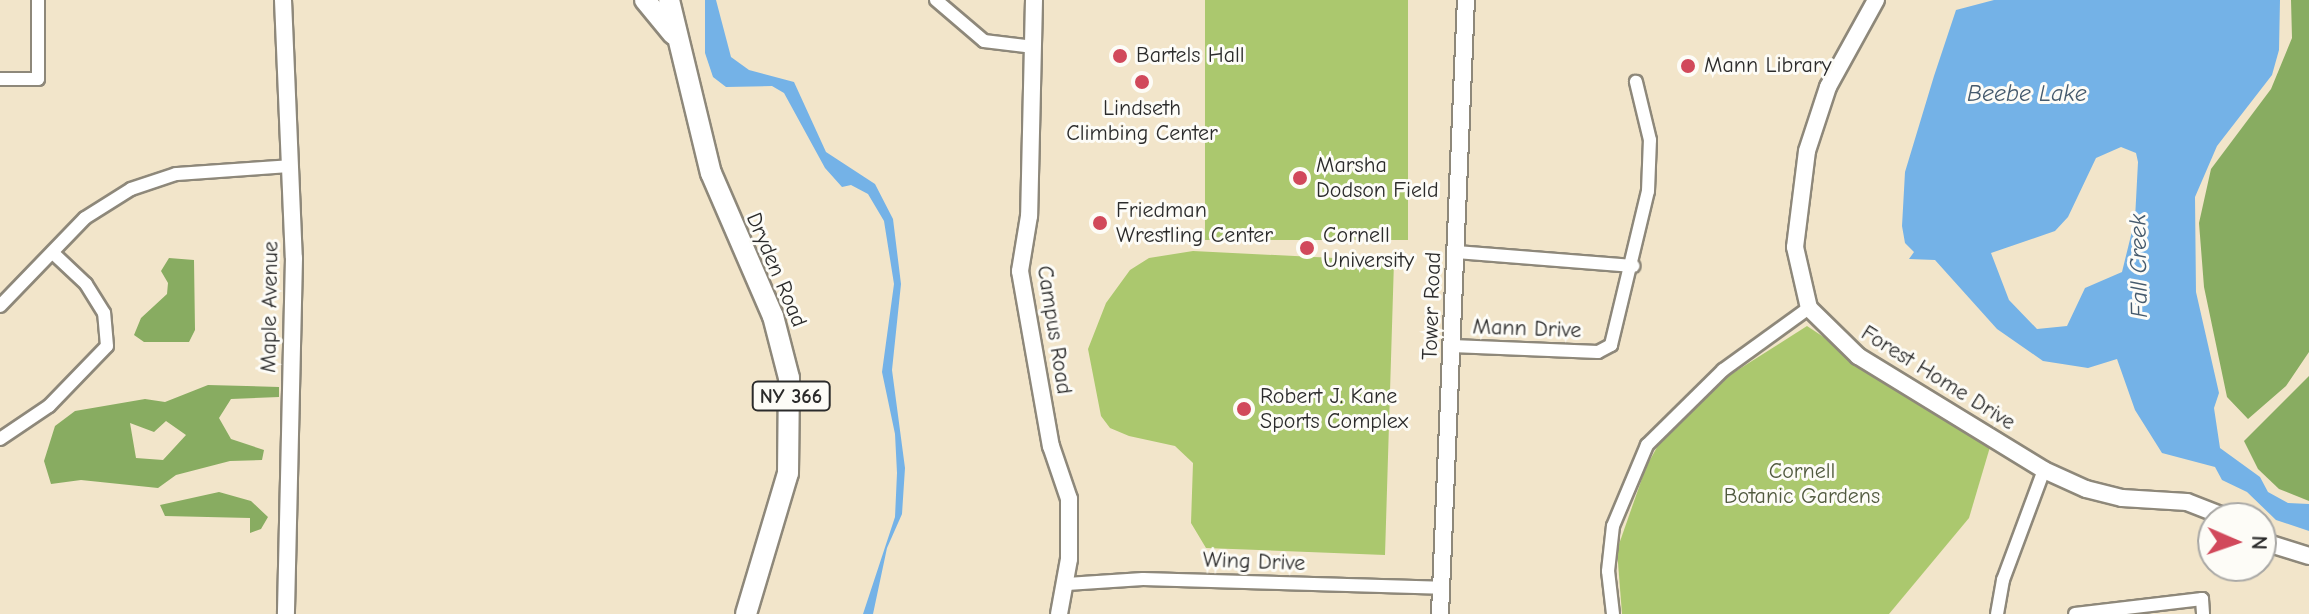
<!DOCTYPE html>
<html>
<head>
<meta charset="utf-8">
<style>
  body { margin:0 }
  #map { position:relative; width:2309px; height:614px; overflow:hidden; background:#f2e5ca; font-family:"Comic Neue",sans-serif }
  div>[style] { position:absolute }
  .green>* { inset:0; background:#abc86e; transform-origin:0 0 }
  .forest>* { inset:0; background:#88ac61 }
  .water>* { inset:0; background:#74b2e7 }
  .roads { filter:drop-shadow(2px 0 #8e887a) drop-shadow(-2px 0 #8e887a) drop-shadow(0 2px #8e887a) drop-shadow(0 -2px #8e887a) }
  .minor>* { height:12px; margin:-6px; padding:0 6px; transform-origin:6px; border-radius:6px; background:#fff }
  .tertiary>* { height:16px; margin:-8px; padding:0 8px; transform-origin:8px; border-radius:8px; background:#fff }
  .primary>* { height:20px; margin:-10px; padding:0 10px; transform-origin:10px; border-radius:10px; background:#fff }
  .dots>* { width:22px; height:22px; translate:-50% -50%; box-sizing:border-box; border:4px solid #fdfcf7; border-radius:50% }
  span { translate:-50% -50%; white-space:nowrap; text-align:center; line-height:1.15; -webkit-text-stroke:6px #fdfcf7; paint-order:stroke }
  .shield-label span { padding:2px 6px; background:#fdfcf7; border:2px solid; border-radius:6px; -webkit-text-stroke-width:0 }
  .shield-label { font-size:20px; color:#2b2b2b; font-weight:700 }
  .poi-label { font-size:22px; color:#2b2b2b }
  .left { translate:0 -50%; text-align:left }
  .street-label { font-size:22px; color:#2b2b2b }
  .park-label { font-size:22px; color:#515a3f }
  .water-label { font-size:24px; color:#455a6d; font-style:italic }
  .north { position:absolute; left:2197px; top:502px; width:80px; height:80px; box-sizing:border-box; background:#fdfcf7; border:2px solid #a9a8a5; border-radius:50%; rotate:92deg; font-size:22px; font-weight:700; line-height:32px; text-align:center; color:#2b2b2b }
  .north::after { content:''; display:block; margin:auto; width:28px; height:36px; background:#d1495b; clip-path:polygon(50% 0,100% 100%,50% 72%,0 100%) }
</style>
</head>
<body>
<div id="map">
  <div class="green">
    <i style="left:1205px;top:0;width:203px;height:240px"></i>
    <i style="clip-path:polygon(1193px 251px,1394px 261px,1385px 555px,1206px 548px,1191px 523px,1193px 463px,1175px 446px,1129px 436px,1110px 428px,1101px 416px,1088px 349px,1106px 303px,1130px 270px,1149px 258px)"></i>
    <i style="clip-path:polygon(1807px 326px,1990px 447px,1969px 518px,1889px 614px,1622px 614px,1617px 550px,1646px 467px,1666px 431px,1714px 385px)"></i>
  </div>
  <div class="forest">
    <i style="clip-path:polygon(2291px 0,2309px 0,2309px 352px,2286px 386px,2248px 419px,2227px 397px,2204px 287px,2199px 223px,2211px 169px,2271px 89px,2292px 38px)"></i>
    <i style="clip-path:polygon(169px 258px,194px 260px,195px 330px,189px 342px,144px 342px,134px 335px,141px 318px,167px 294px,168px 283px,161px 271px)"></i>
    <i style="clip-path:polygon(2309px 376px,2309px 501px,2279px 489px,2258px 469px,2244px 441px)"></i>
    <i style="clip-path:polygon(evenodd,208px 385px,279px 387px,279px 397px,231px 399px,219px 418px,231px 439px,264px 450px,262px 460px,230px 461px,176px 475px,158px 488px,81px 480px,51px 484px,44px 461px,55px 426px,75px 411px,145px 399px,165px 402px,208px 385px,166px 421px,186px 435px,163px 460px,136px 458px,130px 423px,154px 432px,166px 421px)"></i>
    <i style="clip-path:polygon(219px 492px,251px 501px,268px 517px,261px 529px,250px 533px,250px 518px,165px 516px,160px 505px)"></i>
  </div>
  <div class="water">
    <i style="clip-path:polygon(705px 0,716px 0,731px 57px,749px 70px,794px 82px,826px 152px,875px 184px,893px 219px,901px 284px,892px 370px,905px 468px,902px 514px,887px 548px,873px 614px,863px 614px,895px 517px,897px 473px,895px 434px,882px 372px,894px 284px,884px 221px,868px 194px,851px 185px,842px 187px,825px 168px,784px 93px,772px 86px,726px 87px,713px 77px,705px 53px)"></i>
    <i style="clip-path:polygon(evenodd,1994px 0,2280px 0,2279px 50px,2272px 75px,2217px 146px,2195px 197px,2196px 292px,2219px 393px,2214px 408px,2220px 448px,2260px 477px,2268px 492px,2288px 503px,2309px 504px,2309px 531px,2276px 520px,2247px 492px,2222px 480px,2215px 467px,2162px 453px,2135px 410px,2117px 359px,2088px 368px,2043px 361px,1997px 329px,1935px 260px,1909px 259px,1914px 252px,1905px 243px,1902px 226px,1905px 172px,1934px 76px,1956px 10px,1994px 0,2121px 147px,2136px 153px,2138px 162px,2135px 219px,2122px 272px,2085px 288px,2067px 326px,2037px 329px,2009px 300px,1991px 253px,2055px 231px,2068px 217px,2096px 158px,2121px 147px)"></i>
  </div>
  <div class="roads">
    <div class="minor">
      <i style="left:936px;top:0;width:63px;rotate:40.5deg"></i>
      <i style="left:984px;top:41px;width:50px;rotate:6.8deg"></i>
      <i style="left:0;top:79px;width:38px"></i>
      <i style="left:38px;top:79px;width:79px;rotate:-90deg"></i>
      <i style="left:1456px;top:252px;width:178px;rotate:4.5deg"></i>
      <i style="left:0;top:306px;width:122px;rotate:-46deg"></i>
      <i style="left:85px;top:218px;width:54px;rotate:-32.2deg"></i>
      <i style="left:131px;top:189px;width:47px;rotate:-18.4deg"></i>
      <i style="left:176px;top:174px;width:114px;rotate:-4deg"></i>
      <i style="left:1452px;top:346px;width:146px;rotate:2.4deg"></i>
      <i style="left:1598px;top:352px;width:15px;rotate:-28deg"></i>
      <i style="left:1611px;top:345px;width:158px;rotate:-76.5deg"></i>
      <i style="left:1648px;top:191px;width:51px;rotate:-87.8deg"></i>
      <i style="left:1650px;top:140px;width:60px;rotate:-103.6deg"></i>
      <i style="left:0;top:439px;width:59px;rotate:-34deg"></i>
      <i style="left:49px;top:406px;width:83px;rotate:-46deg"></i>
      <i style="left:107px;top:346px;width:33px;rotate:-95deg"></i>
      <i style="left:104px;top:313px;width:34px;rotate:-122deg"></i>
      <i style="left:86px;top:284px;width:44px;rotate:-136.8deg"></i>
      <i style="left:1067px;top:584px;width:76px;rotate:-3.8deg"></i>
      <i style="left:1143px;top:579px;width:298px;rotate:1.7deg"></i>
      <i style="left:1613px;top:614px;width:43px;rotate:-96.6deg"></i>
      <i style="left:1608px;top:571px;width:45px;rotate:-83.7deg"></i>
      <i style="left:1613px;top:526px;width:88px;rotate:-67.2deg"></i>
      <i style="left:1647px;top:445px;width:107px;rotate:-44.6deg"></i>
      <i style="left:1723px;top:370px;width:106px;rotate:-35.8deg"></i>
      <i style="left:1997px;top:614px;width:35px;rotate:-80deg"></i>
      <i style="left:2003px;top:580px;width:117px;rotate:-69.6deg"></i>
      <i style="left:2075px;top:614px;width:128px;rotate:-6.7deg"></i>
      <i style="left:2202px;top:599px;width:15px;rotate:86deg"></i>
    </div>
    <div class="tertiary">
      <i style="left:283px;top:0;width:258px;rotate:87.6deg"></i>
      <i style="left:294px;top:258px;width:356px;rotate:91.3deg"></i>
      <i style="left:1034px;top:0;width:216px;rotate:91.3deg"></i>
      <i style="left:1029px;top:216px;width:56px;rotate:99.3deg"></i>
      <i style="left:1020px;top:271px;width:178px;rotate:80deg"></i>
      <i style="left:1051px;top:446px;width:56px;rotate:71.2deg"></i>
      <i style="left:1069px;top:499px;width:60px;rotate:90deg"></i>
      <i style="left:1069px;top:559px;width:56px;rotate:100.3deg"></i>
      <i style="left:1876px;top:0;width:99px;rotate:118.9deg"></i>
      <i style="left:1828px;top:87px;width:67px;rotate:108.2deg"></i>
      <i style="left:1807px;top:151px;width:97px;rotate:97.1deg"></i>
      <i style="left:1795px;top:247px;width:63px;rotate:77.1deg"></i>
      <i style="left:1809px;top:308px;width:69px;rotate:44.4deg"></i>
      <i style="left:1858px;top:356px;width:218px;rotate:31.5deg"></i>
      <i style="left:2044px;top:470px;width:46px;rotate:24.3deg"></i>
      <i style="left:2086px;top:489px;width:37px;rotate:14deg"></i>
      <i style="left:2122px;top:498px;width:65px;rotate:3.5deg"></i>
      <i style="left:2187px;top:502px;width:44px;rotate:21.3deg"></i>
      <i style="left:2261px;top:541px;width:50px;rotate:17.4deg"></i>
      <i style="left:1440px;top:614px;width:615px;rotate:-87.58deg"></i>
    </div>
    <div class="primary">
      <i style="left:645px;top:0;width:44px;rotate:50.5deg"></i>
      <i style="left:669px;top:0;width:178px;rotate:76.4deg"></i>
      <i style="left:711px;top:173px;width:156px;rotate:66.6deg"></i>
      <i style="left:773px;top:316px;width:64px;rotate:75.5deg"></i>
      <i style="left:789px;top:378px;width:95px;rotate:90.6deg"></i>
      <i style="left:788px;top:473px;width:147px;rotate:106.6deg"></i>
    </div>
  </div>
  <div class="dots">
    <i style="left:1120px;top:56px;background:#d1495b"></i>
    <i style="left:1688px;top:66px;background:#d1495b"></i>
    <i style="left:1142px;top:82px;background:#d1495b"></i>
    <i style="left:1300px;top:178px;background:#d1495b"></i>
    <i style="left:1100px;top:223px;background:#d1495b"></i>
    <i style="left:1307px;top:248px;background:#d1495b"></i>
    <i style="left:1244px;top:409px;background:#d1495b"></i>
  </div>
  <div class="shield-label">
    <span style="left:791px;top:396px">NY 366</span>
  </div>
  <div class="poi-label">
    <span class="left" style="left:1136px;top:56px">Bartels Hall</span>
    <span class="left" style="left:1704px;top:66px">Mann Library</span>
    <span style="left:1142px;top:121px">Lindseth<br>Climbing Center</span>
    <span class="left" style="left:1316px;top:178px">Marsha<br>Dodson Field</span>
    <span class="left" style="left:1116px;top:223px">Friedman<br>Wrestling Center</span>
    <span class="left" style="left:1323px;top:248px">Cornell<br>University</span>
    <span class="left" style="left:1260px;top:409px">Robert J. Kane<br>Sports Complex</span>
  </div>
  <div class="street-label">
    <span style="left:776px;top:270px;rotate:67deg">Dryden Road</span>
    <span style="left:1432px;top:306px;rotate:-88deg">Tower Road</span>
    <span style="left:270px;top:307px;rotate:-89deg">Maple Avenue</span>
    <span style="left:1527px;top:329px;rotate:2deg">Mann Drive</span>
    <span style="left:1054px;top:330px;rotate:81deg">Campus Road</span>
    <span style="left:1938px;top:378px;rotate:32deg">Forest Home Drive</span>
    <span style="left:1254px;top:562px;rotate:2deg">Wing Drive</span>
  </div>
  <div class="park-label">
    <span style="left:1802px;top:484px">Cornell<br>Botanic Gardens</span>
  </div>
  <div class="water-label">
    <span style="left:2027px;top:94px">Beebe Lake</span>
    <span style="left:2139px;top:266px;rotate:-91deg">Fall Creek</span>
  </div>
  <div class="north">N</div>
</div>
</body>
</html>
